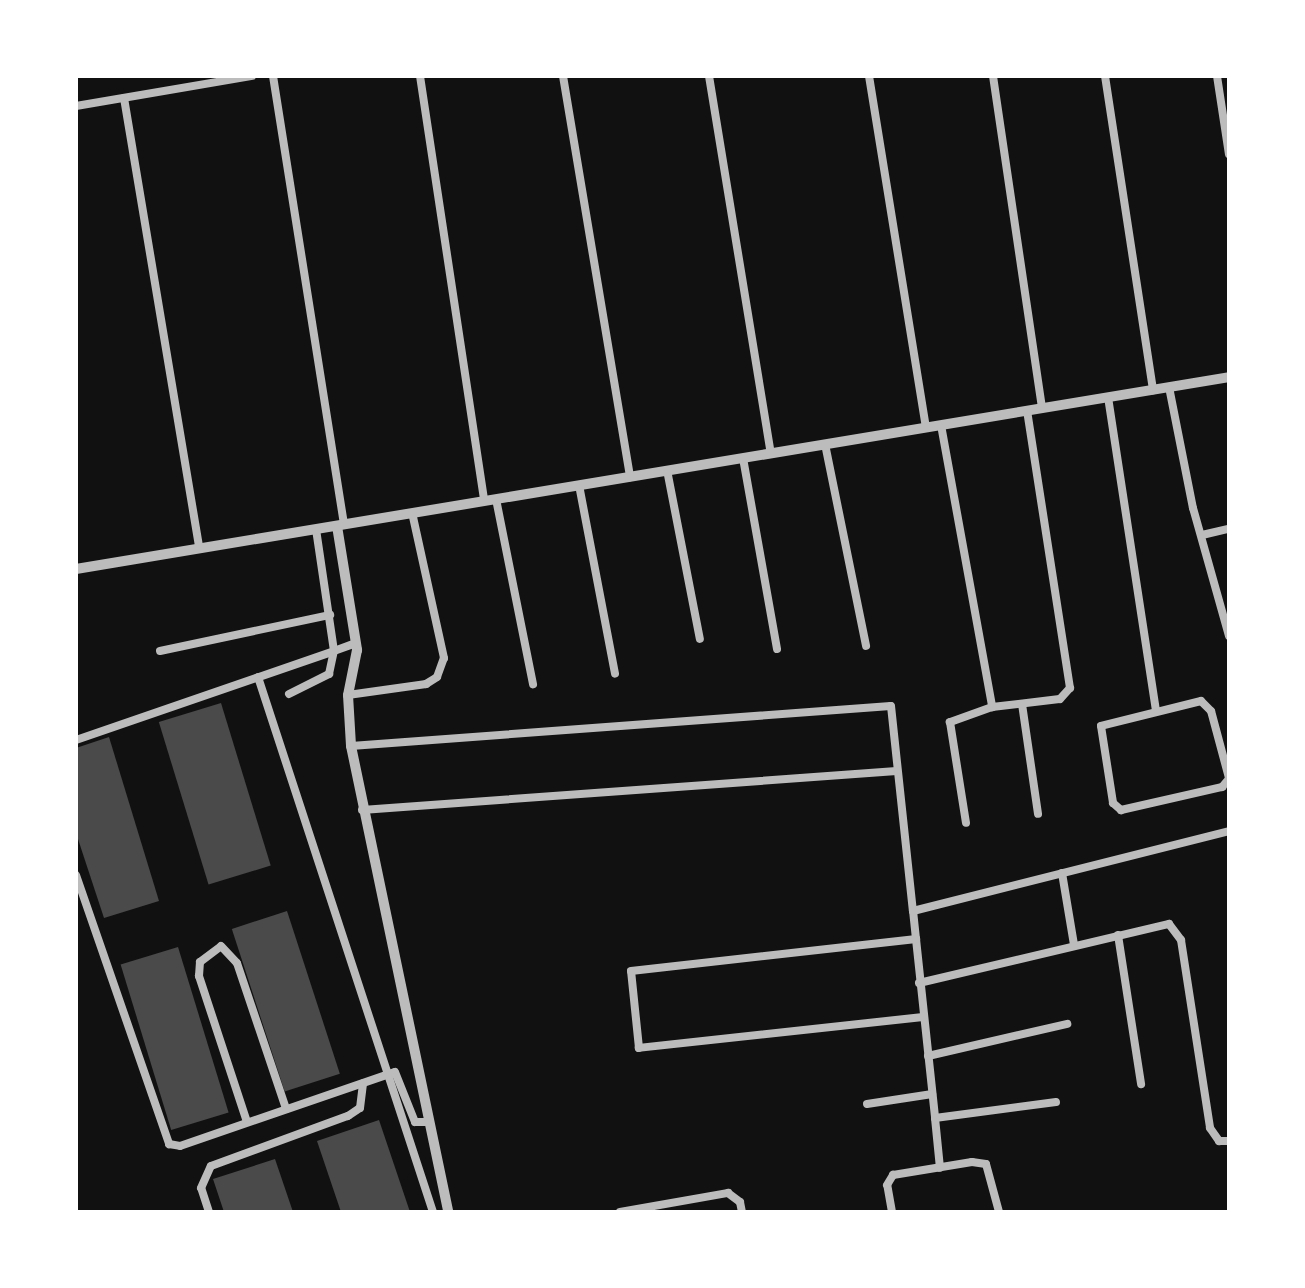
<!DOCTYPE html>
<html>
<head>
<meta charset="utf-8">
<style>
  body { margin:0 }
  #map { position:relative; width:1305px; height:1288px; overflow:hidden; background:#111; font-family:"Public Sans",sans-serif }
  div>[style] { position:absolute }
  .building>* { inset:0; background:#4a4a4a; transform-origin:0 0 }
  .minor>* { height:8px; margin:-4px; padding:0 4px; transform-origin:4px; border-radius:4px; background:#bcbcbc }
  .tertiary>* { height:10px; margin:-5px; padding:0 5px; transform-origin:5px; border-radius:5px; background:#bcbcbc }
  span { translate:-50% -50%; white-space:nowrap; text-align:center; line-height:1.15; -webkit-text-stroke:6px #fff; paint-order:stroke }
  .frame { position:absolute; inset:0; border:78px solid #fff; pointer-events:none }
</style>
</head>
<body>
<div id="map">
  <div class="building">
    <i style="left:221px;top:703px;width:170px;height:65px;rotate:73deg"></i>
    <i style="clip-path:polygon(109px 737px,159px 901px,104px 918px,76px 833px,76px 748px)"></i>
    <i style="left:287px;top:911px;width:171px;height:58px;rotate:72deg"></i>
    <i style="left:178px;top:947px;width:173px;height:60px;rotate:73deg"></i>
    <i style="clip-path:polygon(379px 1120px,410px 1212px,341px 1212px,317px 1141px)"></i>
    <i style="clip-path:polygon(275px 1159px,293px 1212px,224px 1212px,213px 1179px)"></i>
  </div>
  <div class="minor">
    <i style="left:273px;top:76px;width:454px;rotate:81deg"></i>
    <i style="left:420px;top:76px;width:430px;rotate:81.4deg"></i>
    <i style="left:563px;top:76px;width:407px;rotate:80.5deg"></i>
    <i style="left:709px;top:76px;width:382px;rotate:80.7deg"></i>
    <i style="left:869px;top:76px;width:355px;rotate:80.8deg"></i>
    <i style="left:993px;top:76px;width:336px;rotate:81.6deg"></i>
    <i style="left:1105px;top:76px;width:318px;rotate:81.3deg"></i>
    <i style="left:1217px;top:76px;width:79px;rotate:81.3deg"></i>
    <i style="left:124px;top:98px;width:456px;rotate:80.5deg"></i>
    <i style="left:76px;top:106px;width:179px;rotate:-9.7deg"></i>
    <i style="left:1169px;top:387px;width:123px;rotate:78.8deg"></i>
    <i style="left:1193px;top:508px;width:133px;rotate:74.3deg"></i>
    <i style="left:1108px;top:397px;width:317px;rotate:81.3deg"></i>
    <i style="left:941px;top:425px;width:287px;rotate:79.7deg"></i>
    <i style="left:992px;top:707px;width:45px;rotate:160.3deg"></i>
    <i style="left:950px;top:722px;width:102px;rotate:81deg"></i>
    <i style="left:825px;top:444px;width:206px;rotate:78.5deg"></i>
    <i style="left:743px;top:458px;width:194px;rotate:79.9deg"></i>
    <i style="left:667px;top:470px;width:172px;rotate:79deg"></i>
    <i style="left:579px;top:485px;width:192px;rotate:79.2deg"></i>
    <i style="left:496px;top:499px;width:189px;rotate:78.7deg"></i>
    <i style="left:1202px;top:535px;width:28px;rotate:-13deg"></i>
    <i style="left:160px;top:651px;width:174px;rotate:-12deg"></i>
    <i style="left:258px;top:677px;width:563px;rotate:71.89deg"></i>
    <i style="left:289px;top:694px;width:45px;rotate:-26.6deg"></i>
    <i style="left:329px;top:674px;width:24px;rotate:-78deg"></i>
    <i style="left:334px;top:651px;width:23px;rotate:-20deg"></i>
    <i style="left:348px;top:695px;width:79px;rotate:-8deg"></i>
    <i style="left:426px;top:684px;width:13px;rotate:-32deg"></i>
    <i style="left:437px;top:677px;width:20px;rotate:-70deg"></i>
    <i style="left:444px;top:658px;width:148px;rotate:-102.4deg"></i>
    <i style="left:1022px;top:704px;width:111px;rotate:81.7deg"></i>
    <i style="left:992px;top:707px;width:68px;rotate:-6.7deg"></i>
    <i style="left:1060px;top:699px;width:15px;rotate:-48deg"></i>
    <i style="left:1070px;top:688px;width:280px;rotate:-98.8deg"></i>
    <i style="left:76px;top:740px;width:273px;rotate:-19deg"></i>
    <i style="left:334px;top:651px;width:123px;rotate:-98.4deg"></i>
    <i style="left:351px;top:746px;width:541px;rotate:-4.24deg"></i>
    <i style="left:891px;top:706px;width:206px;rotate:83.9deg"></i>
    <i style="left:1229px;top:778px;width:69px;rotate:-105deg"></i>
    <i style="left:1211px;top:711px;width:14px;rotate:-135deg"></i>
    <i style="left:1201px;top:701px;width:103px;rotate:166deg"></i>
    <i style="left:1101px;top:726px;width:78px;rotate:81.1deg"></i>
    <i style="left:1113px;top:803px;width:11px;rotate:41deg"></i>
    <i style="left:1121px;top:810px;width:104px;rotate:-12.8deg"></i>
    <i style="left:1222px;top:787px;width:11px;rotate:-49deg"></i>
    <i style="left:362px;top:810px;width:536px;rotate:-4.17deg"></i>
    <i style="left:1062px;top:873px;width:73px;rotate:80.5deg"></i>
    <i style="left:76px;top:875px;width:285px;rotate:70.9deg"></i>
    <i style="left:169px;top:1144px;width:11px;rotate:10deg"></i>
    <i style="left:180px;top:1146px;width:227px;rotate:-19deg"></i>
    <i style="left:395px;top:1072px;width:54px;rotate:68.2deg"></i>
    <i style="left:415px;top:1122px;width:14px"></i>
    <i style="left:1118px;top:935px;width:151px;rotate:81.2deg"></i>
    <i style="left:916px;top:939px;width:180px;rotate:83.9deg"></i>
    <i style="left:935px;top:1118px;width:122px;rotate:-7.5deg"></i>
    <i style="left:919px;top:983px;width:257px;rotate:-13.3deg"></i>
    <i style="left:1169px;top:924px;width:20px;rotate:53deg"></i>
    <i style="left:1181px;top:940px;width:190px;rotate:81.2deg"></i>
    <i style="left:1210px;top:1128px;width:16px;rotate:55deg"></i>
    <i style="left:1219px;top:1141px;width:10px"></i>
    <i style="left:923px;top:1017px;width:286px;rotate:173.8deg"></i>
    <i style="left:639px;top:1048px;width:77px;rotate:-95.9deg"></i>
    <i style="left:631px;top:971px;width:287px;rotate:-6.4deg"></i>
    <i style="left:916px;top:939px;width:28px;rotate:-96deg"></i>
    <i style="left:913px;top:911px;width:326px;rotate:-14.2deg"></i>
    <i style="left:928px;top:1056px;width:143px;rotate:-13deg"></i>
    <i style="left:867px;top:1104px;width:66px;rotate:-8.7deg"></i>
    <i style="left:935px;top:1118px;width:50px;rotate:84.3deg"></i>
    <i style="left:247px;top:1122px;width:154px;rotate:-108.2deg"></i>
    <i style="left:199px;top:976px;width:14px;rotate:-86deg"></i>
    <i style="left:200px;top:962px;width:26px;rotate:-37deg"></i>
    <i style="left:221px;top:946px;width:23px;rotate:47deg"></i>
    <i style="left:237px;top:963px;width:154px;rotate:71.4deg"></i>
    <i style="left:209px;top:1212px;width:25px;rotate:-108deg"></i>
    <i style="left:201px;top:1188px;width:24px;rotate:-66deg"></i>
    <i style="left:211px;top:1166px;width:146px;rotate:-20.1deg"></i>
    <i style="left:348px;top:1116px;width:14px;rotate:-34deg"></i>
    <i style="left:360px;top:1108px;width:25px;rotate:-83deg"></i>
    <i style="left:620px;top:1212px;width:110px;rotate:-10deg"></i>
    <i style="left:728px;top:1193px;width:15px;rotate:37deg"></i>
    <i style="left:740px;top:1202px;width:10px;rotate:79deg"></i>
    <i style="left:892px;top:1212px;width:27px;rotate:-100deg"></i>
    <i style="left:887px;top:1185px;width:12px;rotate:-59deg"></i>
    <i style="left:893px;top:1175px;width:80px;rotate:-9.3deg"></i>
    <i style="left:972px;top:1162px;width:14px;rotate:8deg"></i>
    <i style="left:986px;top:1164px;width:50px;rotate:74.8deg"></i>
  </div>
  <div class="tertiary">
    <i style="left:337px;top:526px;width:126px;rotate:80.8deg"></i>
    <i style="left:357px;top:650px;width:46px;rotate:101.3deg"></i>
    <i style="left:348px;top:695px;width:51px;rotate:86.6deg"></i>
    <i style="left:351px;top:746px;width:476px;rotate:78.2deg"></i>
    <i style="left:76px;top:569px;width:1169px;rotate:-9.45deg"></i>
  </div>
  <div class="frame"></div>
</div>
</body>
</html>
